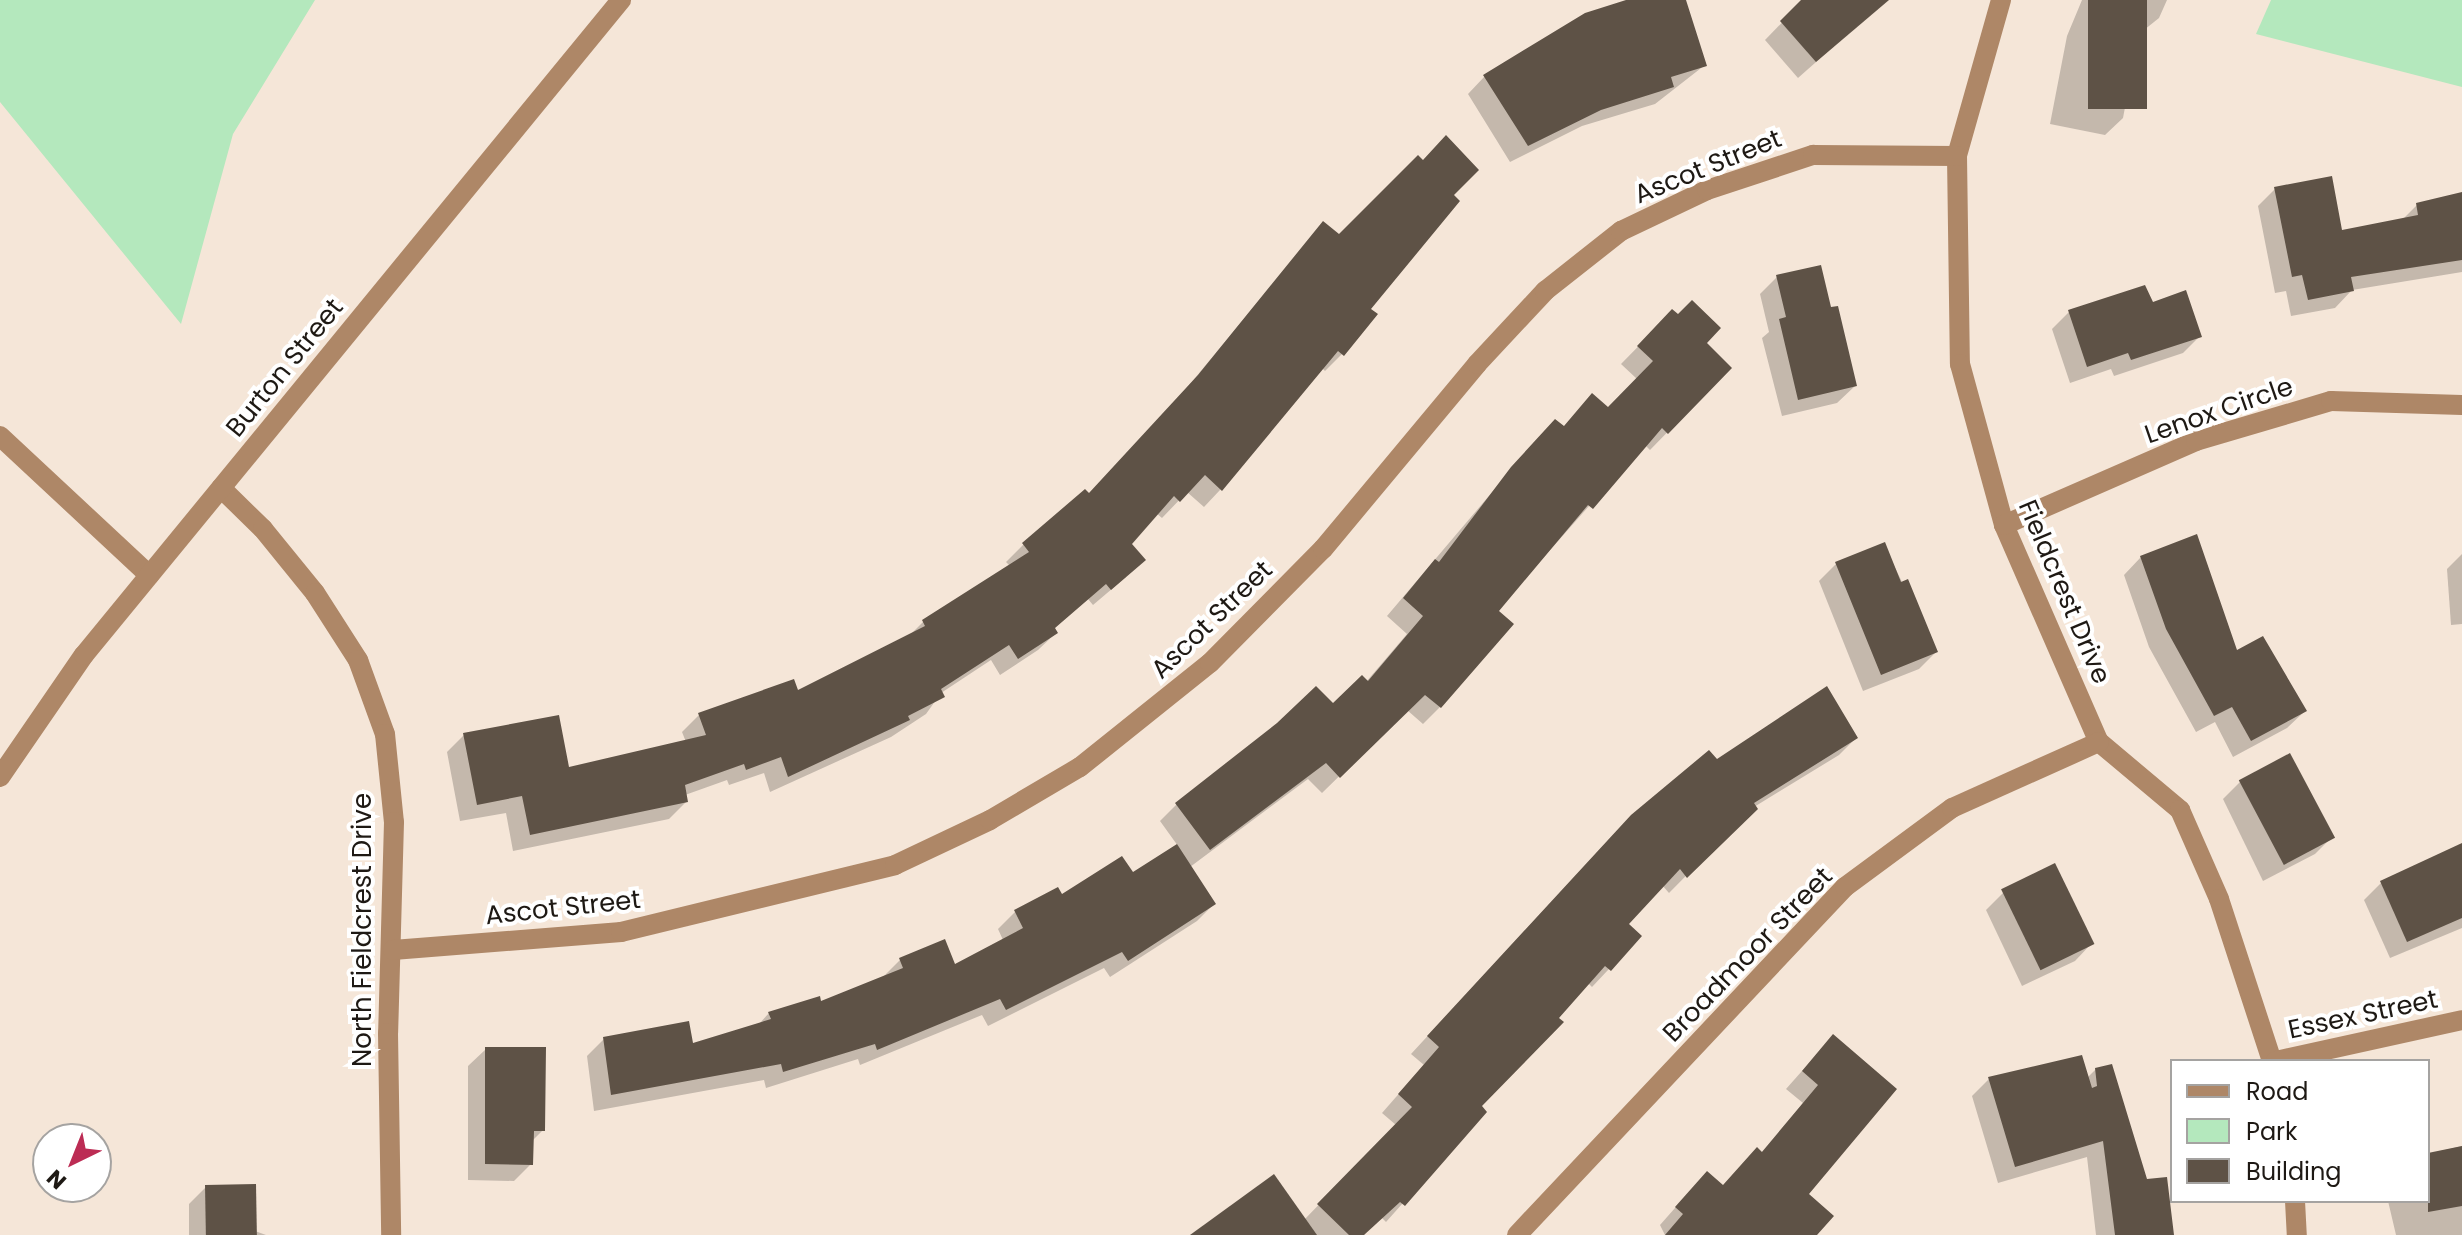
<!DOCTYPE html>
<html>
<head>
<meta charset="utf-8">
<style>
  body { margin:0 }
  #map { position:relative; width:2462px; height:1235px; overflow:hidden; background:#f5e6d8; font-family:Poppins,sans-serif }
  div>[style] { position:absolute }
  .green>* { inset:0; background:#b4e8bd }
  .shadow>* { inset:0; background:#0003 }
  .building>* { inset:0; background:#5e5246; transform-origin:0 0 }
  .minor>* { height:20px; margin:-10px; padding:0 10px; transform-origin:10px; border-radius:10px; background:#ae8767 }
  .tertiary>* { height:20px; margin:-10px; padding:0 10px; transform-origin:10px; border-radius:10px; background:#ae8767 }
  span { translate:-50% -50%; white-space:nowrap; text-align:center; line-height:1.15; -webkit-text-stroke:8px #fff; paint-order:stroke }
  .street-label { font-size:26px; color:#1e1914 }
  .legend { position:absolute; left:2170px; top:1059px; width:260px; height:144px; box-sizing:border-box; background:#fff; border:2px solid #a5a3a1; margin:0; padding:10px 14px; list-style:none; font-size:24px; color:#1e1914 }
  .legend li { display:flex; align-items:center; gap:16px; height:40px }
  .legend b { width:40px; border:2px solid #a5a3a1 }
  .north { position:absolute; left:32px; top:1123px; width:80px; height:80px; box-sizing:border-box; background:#fff; border:2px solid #a5a3a1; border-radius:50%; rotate:223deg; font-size:22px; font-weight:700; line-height:32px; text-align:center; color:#1e1914 }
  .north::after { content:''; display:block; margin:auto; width:28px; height:36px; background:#bc2c54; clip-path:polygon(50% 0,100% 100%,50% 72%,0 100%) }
</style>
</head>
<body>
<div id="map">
  <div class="green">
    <i style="clip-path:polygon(0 0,315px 0,233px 134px,181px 324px,0 102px)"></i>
    <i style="clip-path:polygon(2271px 0,2462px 0,2462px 87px,2256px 34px)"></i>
  </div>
  <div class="shadow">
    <i style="clip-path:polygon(1633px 0,1684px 0,1705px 65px,1655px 104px,1582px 126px,1510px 162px,1468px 94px,1485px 76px)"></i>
    <i style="clip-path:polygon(1804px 0,1886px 0,1798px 78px,1765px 40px)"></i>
    <i style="clip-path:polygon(2082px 0,2167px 0,2159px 18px,2139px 34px,2123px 118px,2105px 135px,2050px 124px,2067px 36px)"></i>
    <i style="clip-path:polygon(2275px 189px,2341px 233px,2402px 220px,2417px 205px,2462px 194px,2462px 272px,2352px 290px,2335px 308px,2291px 316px,2286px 291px,2275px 293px,2258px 206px)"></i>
    <i style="clip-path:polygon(1452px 195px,1368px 309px,1342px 354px,1325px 371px,1322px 368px,1220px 490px,1204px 507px,1187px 492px,1162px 518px,1156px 513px,1129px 544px,1126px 577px,1093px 605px,1088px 599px,1053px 629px,1056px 633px,1038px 650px,1000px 675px,991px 660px,941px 693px,926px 714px,891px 737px,770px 792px,764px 773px,729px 785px,727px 780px,685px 795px,686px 802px,669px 819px,513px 851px,506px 813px,460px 821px,447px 752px,464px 735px,567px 770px,686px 742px,682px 732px,699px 715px,797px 693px,907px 638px,923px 622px,1010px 566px,1006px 562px,1023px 545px,1085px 492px,1088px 496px,1181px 395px,1323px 223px,1339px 237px)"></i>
    <i style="clip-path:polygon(1777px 277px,1855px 386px,1837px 403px,1782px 416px,1762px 338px,1769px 332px,1760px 294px)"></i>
    <i style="clip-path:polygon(2152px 305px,2200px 336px,2183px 353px,2114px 376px,2111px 369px,2070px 383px,2052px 329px,2069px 312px)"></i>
    <i style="clip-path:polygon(1672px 312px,1730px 368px,1650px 450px,1644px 444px,1496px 611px,1440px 707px,1423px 724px,1407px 710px,1322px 793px,1308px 779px,1190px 867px,1214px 904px,1197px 921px,1110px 977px,1104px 968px,988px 1026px,982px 1015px,860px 1065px,858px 1059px,766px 1088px,764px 1080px,594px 1111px,587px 1056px,604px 1039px,692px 1045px,758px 1025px,769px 1013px,820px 1004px,883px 977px,900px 960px,954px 966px,1003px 940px,998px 929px,1015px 912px,1132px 875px,1178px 846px,1160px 821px,1177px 804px,1366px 682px,1407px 634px,1387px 616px,1538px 438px,1608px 409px,1637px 379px,1621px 364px)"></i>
    <i style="clip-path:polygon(1884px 545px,1936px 652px,1919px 669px,1863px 691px,1819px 581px,1836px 564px)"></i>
    <i style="clip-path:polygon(2462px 554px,2462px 624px,2451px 625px,2447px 569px)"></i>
    <i style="clip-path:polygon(2141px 557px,2236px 653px,2305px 711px,2287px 728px,2233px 757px,2215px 722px,2196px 732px,2149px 647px,2124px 575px)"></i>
    <i style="clip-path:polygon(1856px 738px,1839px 755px,1754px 807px,1669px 893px,1662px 885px,1626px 924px,1640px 936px,1592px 987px,1588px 983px,1479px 1107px,1484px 1112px,1386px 1222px,1382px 1218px,1361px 1235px,1193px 1235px,1304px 1220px,1396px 1125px,1382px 1113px,1424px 1065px,1411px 1054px,1614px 834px,1716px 761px)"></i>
    <i style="clip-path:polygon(2240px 782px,2332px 837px,2315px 854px,2263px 881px,2223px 799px)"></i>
    <i style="clip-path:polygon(2462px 845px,2462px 928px,2390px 958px,2364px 900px,2381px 883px)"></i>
    <i style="clip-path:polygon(2003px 893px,2092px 943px,2075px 961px,2022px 986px,1986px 910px)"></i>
    <i style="clip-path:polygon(1833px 1036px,1806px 1194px,1814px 1235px,1665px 1235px,1660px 1225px,1690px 1191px,1722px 1187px,1761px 1153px,1803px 1103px,1786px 1089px)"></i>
    <i style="clip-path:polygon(486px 1049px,543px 1130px,532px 1141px,531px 1164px,514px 1181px,468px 1180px,468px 1066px)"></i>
    <i style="clip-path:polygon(2096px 1069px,2145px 1181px,2172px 1235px,2096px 1235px,2087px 1157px,1998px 1183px,1972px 1096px,1989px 1079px,2087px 1078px)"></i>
    <i style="clip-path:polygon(2462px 1146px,2462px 1235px,2396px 1235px,2388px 1201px,2428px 1201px,2428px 1154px)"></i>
    <i style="clip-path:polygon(206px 1187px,255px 1231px,266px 1235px,189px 1235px,189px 1204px)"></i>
  </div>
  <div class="building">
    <i style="clip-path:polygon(1626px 0,1686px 0,1707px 66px,1671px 77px,1674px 87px,1601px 110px,1528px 146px,1483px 75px,1585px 13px)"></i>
    <i style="clip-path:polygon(1801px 0,1889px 0,1816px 62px,1780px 21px)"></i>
    <i style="left:2088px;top:0;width:59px;height:109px"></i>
    <i style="clip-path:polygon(1446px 135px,1479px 170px,1454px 195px,1460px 201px,1371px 309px,1378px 314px,1344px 356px,1338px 351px,1222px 491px,1205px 475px,1180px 502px,1174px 496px,1132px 544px,1146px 560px,1111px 590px,1106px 584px,1055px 628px,1058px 633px,1018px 659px,1009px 645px,941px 689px,945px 697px,908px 716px,910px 720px,788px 777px,781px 757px,746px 770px,744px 764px,685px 785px,688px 802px,530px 835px,522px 796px,477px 805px,463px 733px,559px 715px,569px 767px,706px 735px,698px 713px,794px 679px,798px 690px,925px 626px,922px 620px,1029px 552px,1022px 543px,1085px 489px,1089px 493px,1198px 375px,1323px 221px,1339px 234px,1418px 155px,1423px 160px)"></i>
    <i style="clip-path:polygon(2332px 176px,2342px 230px,2418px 215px,2416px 203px,2462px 192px,2462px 260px,2351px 277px,2354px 291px,2308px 300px,2302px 275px,2292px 277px,2274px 187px)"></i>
    <i style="clip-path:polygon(1821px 265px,1831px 307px,1838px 306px,1857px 386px,1798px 400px,1779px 319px,1786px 317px,1776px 275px)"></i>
    <i style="clip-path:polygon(2145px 285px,2153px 302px,2186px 290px,2202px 337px,2131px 360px,2128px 353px,2087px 367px,2068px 310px)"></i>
    <i style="clip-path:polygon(1692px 300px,1721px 328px,1707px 343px,1732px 368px,1668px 434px,1662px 428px,1593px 509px,1588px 505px,1499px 611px,1514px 624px,1441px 708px,1425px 695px,1340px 778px,1326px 763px,1210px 850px,1175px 803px,1277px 723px,1316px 686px,1333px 703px,1362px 675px,1368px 681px,1423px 616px,1403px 598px,1435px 559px,1439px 562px,1511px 467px,1555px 419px,1564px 426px,1592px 393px,1608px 407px,1653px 361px,1637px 346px,1672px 309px,1678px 314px)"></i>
    <i style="clip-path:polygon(2197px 534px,2237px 650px,2263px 636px,2307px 711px,2251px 741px,2232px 707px,2214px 716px,2166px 629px,2140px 556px)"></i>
    <i style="clip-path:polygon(1885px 542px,1901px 582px,1908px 579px,1938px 652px,1881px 675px,1835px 562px)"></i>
    <i style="clip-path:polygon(1827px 686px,1858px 738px,1754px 803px,1758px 809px,1687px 878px,1680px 869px,1629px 924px,1642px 936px,1611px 971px,1605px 966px,1559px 1018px,1564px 1022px,1482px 1106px,1487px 1112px,1405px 1206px,1400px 1202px,1364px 1235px,1349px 1235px,1317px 1204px,1412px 1107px,1398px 1094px,1439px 1047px,1427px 1036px,1631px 815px,1709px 750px,1717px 759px)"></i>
    <i style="left:2290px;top:753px;width:96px;height:58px;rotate:62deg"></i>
    <i style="clip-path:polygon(2462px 843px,2462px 918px,2407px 942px,2380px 881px)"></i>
    <i style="clip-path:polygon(1177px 844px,1216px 904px,1128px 961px,1122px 952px,1006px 1010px,1000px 999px,877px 1050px,875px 1044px,783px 1072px,781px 1064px,611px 1095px,603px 1037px,689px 1021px,693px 1043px,771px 1019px,768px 1012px,820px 996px,821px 1001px,903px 968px,899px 958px,945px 939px,955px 964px,1023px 928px,1014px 910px,1058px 887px,1062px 894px,1122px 856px,1133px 872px)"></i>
    <i style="left:2055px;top:863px;width:90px;height:60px;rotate:64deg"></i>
    <i style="clip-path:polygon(1833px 1034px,1897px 1089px,1809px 1194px,1834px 1216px,1817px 1235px,1665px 1235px,1683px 1214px,1675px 1207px,1707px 1171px,1723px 1185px,1757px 1147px,1762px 1152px,1818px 1085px,1802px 1071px)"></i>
    <i style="clip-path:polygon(485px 1047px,546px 1047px,545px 1131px,534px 1131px,533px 1165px,485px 1164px)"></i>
    <i style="clip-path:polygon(2082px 1055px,2092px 1088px,2097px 1086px,2095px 1068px,2112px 1064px,2147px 1179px,2167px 1177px,2174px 1235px,2115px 1235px,2103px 1141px,2015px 1167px,1988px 1077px)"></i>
    <i style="clip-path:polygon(2462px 1146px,2462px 1206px,2428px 1212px,2428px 1153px)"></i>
    <i style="clip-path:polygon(1274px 1174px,1317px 1235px,1190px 1235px)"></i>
    <i style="left:256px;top:1184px;width:51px;height:51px;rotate:89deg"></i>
  </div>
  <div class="minor">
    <i style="left:2001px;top:0;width:162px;rotate:105.8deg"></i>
    <i style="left:1957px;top:156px;width:208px;rotate:89.2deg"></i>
    <i style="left:1960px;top:364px;width:167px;rotate:74.7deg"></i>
    <i style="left:2004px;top:525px;width:237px;rotate:66.4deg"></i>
    <i style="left:2099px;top:742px;width:106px;rotate:40deg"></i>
    <i style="left:2180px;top:810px;width:97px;rotate:66.3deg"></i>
    <i style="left:2219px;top:899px;width:170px;rotate:71.9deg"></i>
    <i style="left:0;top:436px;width:204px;rotate:43deg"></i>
    <i style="left:221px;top:488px;width:59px;rotate:44.3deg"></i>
    <i style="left:263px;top:529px;width:82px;rotate:50.9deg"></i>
    <i style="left:315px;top:593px;width:80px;rotate:57.3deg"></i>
    <i style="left:358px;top:660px;width:79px;rotate:70deg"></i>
    <i style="left:385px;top:734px;width:88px;rotate:84.2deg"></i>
    <i style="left:394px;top:822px;width:211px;rotate:91.6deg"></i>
    <i style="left:388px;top:1033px;width:202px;rotate:89.1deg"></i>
    <i style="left:2004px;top:525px;width:210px;rotate:-23.6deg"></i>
    <i style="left:2196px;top:441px;width:141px;rotate:-16.5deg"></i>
    <i style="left:2331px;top:401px;width:131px;rotate:1.7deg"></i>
    <i style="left:393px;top:950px;width:229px;rotate:-4.5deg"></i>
    <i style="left:621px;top:932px;width:282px;rotate:-13.7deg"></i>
    <i style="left:895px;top:865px;width:105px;rotate:-25.3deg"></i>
    <i style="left:990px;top:820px;width:104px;rotate:-30.5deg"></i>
    <i style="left:1080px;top:767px;width:166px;rotate:-38.7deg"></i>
    <i style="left:1210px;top:663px;width:161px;rotate:-45.3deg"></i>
    <i style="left:1323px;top:549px;width:241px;rotate:-50.2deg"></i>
    <i style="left:1477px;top:364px;width:100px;rotate:-47deg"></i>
    <i style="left:1545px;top:291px;width:97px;rotate:-38.3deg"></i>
    <i style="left:1621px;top:231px;width:95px;rotate:-25.5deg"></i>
    <i style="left:1707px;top:190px;width:112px;rotate:-18.3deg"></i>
    <i style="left:1813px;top:155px;width:144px;rotate:0.4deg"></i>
    <i style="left:2276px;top:1061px;width:190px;rotate:-12.4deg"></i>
    <i style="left:2295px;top:1201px;width:34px;rotate:87deg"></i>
    <i style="left:1517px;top:1235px;width:478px;rotate:-46.7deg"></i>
    <i style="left:1845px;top:887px;width:133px;rotate:-36.4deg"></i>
    <i style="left:1952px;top:808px;width:161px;rotate:-24.2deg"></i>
  </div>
  <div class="tertiary">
    <i style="left:0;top:777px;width:148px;rotate:-55.5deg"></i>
    <i style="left:84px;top:655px;width:847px;rotate:-50.65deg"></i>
  </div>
  <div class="street-label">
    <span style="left:1708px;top:167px;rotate:-22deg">Ascot Street</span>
    <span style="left:285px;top:368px;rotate:-51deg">Burton Street</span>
    <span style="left:2219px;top:411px;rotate:-19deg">Lenox Circle</span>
    <span style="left:2064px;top:592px;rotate:67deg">Fieldcrest Drive</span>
    <span style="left:1212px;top:620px;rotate:-44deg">Ascot Street</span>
    <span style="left:563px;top:908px;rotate:-6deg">Ascot Street</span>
    <span style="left:363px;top:930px;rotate:-90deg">North Fieldcrest Drive</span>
    <span style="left:1748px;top:955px;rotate:-46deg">Broadmoor Street</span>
    <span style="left:2363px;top:1015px;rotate:-12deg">Essex Street</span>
  </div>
  <ul class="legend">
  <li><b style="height:10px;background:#ae8767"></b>Road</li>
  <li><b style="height:22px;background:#b4e8bd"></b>Park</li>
  <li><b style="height:22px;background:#5e5246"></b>Building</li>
  </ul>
  <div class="north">N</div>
</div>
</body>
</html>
